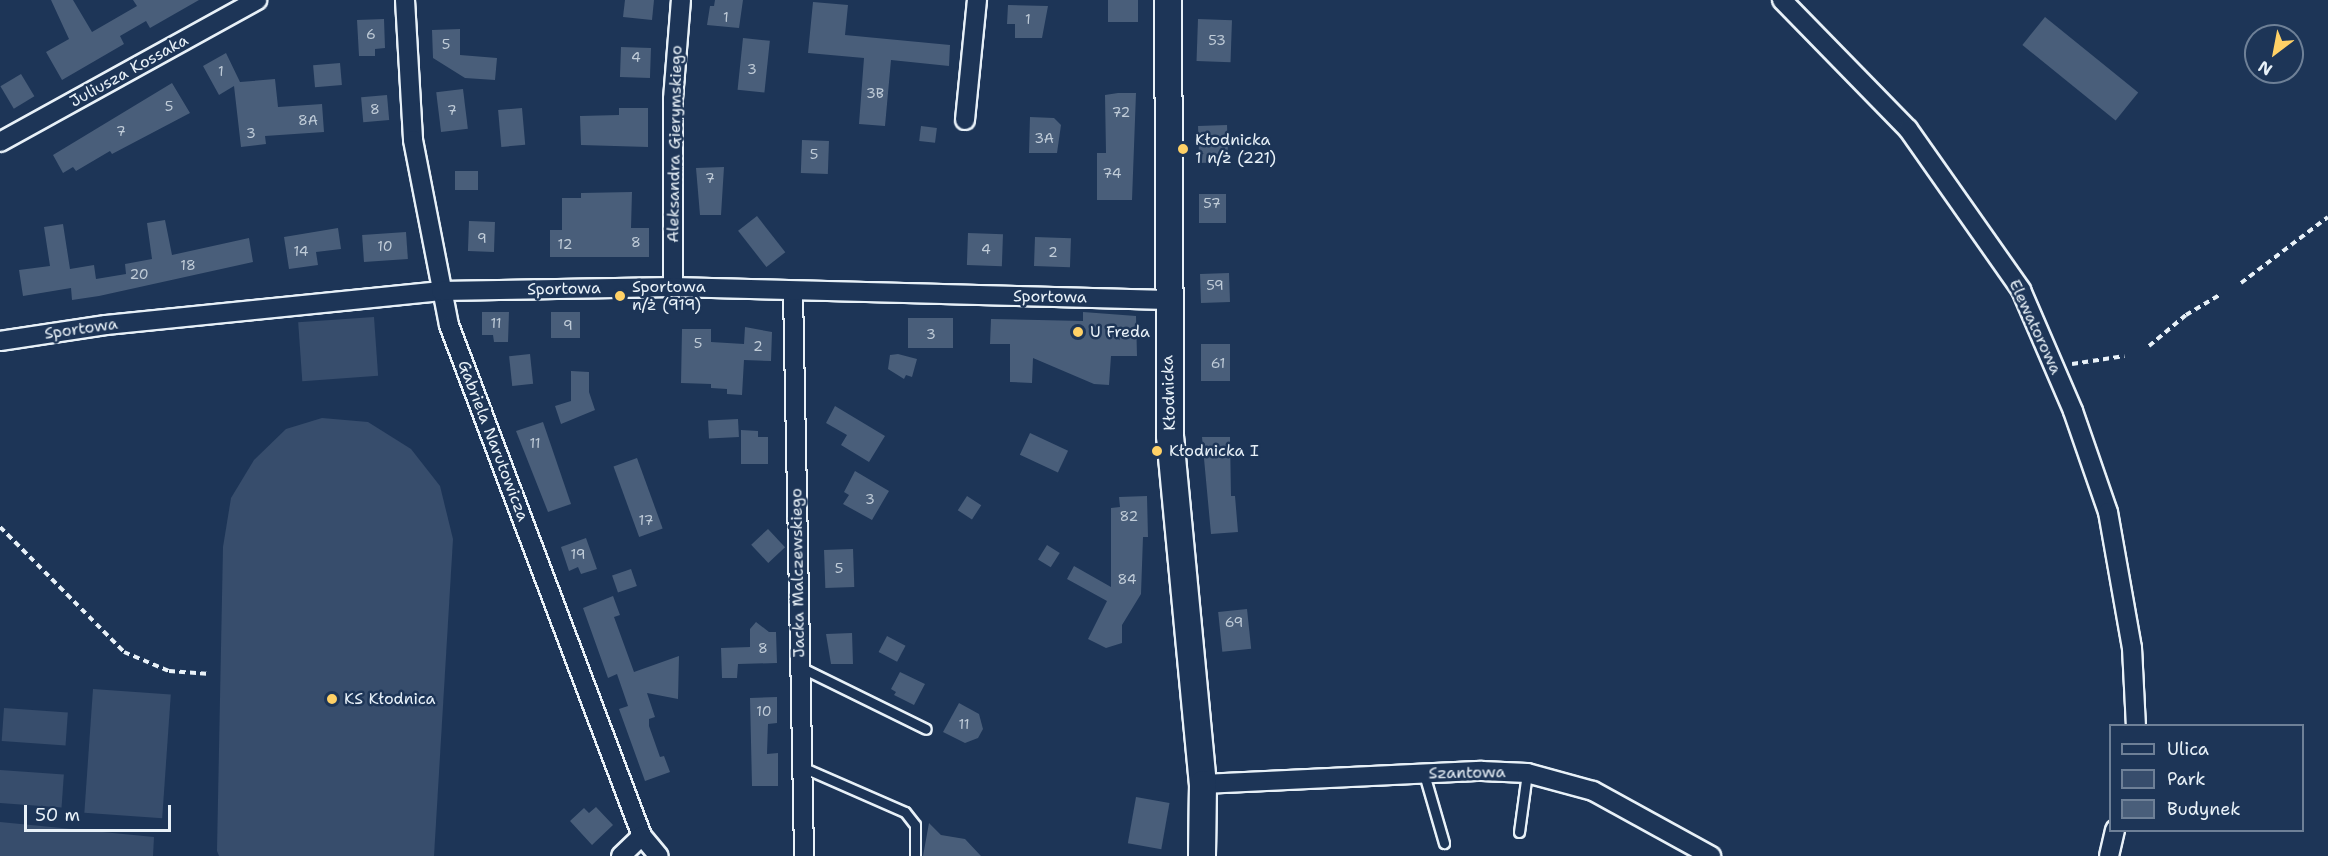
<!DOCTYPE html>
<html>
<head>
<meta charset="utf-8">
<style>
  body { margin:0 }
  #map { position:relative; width:2328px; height:856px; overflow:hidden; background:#1d3557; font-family:"Shantell Sans",sans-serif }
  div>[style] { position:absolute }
  .green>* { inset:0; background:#374d6c; transform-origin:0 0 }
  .building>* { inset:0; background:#495e7a; transform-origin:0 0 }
  .path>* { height:4px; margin-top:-2px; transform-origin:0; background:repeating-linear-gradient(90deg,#e8f1f8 0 6px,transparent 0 10.5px) }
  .roads { filter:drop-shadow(2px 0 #e8f1f8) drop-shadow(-2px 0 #e8f1f8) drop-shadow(0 2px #e8f1f8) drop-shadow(0 -2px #e8f1f8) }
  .lane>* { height:9px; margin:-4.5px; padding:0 4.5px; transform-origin:4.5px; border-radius:4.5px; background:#1d3557 }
  .street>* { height:18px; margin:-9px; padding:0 9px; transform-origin:9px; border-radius:9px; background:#1d3557 }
  .secondary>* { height:26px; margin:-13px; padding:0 13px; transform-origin:13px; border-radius:13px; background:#1d3557 }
  .dots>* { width:16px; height:16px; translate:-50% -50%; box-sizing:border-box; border:3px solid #1d3557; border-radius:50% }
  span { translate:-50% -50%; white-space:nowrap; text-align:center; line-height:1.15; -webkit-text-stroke:5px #1d3557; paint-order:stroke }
  .number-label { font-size:14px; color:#c0ccd8 }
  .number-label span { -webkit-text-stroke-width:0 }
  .street-label { font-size:16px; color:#e8f1f8 }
  .poi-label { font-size:16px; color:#e8f1f8 }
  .left { translate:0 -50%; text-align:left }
  .legend { position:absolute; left:2109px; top:724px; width:195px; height:108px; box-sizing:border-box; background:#1d3557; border:2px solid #6e8097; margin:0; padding:8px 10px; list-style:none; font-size:18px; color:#e8f1f8 }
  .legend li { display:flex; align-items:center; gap:12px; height:30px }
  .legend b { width:30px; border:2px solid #6e8097 }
  .north { position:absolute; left:2244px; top:24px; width:60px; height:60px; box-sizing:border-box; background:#1d3557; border:2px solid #6e8097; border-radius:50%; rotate:212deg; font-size:16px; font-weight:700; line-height:24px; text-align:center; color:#e8f1f8 }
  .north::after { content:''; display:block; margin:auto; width:21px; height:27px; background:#ffd166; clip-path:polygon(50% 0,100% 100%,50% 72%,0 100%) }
  .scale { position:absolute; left:24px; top:805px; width:147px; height:27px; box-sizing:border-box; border:3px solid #e8f1f8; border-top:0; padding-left:8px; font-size:18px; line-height:21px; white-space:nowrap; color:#e8f1f8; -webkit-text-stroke:4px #1d3557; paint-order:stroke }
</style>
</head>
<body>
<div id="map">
  <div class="green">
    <i style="left:374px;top:317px;width:59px;height:76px;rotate:86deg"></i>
    <i style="clip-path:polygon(322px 418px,368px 422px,411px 449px,440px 486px,453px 539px,434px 856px,219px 856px,217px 851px,223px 547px,231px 498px,254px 460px,286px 429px)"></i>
    <i style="left:93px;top:689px;width:78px;height:124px;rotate:4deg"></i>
    <i style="left:4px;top:708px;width:64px;height:33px;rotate:4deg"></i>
    <i style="left:0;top:770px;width:64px;height:33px;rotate:4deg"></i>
    <i style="clip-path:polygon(0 822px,154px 837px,153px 856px,0 856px)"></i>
  </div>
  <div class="building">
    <i style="clip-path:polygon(51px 0,73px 0,92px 32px,137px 6px,133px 0,199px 0,150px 28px,146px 21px,120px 36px,124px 44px,62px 80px,46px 52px,69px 39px)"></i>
    <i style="clip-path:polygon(625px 0,654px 0,652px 20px,623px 17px)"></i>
    <i style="clip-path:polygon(715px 0,743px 0,739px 28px,707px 25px,710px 6px,714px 6px)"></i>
    <i style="left:1108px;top:0;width:30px;height:22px"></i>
    <i style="clip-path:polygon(813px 2px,848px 5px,845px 35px,950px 45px,949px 66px,891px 60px,885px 126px,859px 124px,864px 58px,808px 53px)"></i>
    <i style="clip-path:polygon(1008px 5px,1048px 6px,1042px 38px,1015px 38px,1015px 24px,1007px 24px)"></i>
    <i style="left:2045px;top:17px;width:120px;height:36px;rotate:39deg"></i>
    <i style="clip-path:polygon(384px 19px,385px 48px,375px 49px,375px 56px,359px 56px,357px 20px)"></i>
    <i style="left:1198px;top:19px;width:34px;height:42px;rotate:2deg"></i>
    <i style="clip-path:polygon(460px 29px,460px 55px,497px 58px,495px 80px,465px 78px,433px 58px,432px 30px)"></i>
    <i style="left:743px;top:38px;width:27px;height:52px;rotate:6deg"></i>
    <i style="left:621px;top:47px;width:30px;height:30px;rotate:2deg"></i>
    <i style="clip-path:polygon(226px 53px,240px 82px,275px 79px,278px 107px,322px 104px,324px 132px,265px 136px,266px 144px,241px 147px,234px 86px,219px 95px,203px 66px)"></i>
    <i style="left:340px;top:63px;width:22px;height:27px;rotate:85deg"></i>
    <i style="left:21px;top:74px;width:26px;height:24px;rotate:59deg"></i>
    <i style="clip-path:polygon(172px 83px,190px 113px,112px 154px,110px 151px,76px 171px,73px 167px,63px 173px,53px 155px)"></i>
    <i style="left:463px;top:89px;width:40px;height:27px;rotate:83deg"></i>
    <i style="clip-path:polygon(1118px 93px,1136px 93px,1132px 200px,1097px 200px,1097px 153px,1106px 153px,1105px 95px)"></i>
    <i style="left:387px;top:95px;width:25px;height:26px;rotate:85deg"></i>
    <i style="left:522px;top:108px;width:37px;height:24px;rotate:85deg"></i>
    <i style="clip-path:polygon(619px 108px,648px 108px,648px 147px,581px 145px,580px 116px,619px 115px)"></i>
    <i style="clip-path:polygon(1030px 117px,1054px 118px,1061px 125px,1057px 153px,1029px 153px)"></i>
    <i style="left:1227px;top:125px;width:37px;height:29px;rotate:88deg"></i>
    <i style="left:921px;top:126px;width:16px;height:15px;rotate:7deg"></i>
    <i style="left:802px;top:140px;width:27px;height:33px;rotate:2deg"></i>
    <i style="clip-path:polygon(724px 167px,721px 215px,700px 215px,696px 168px)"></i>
    <i style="left:455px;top:171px;width:23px;height:19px"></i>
    <i style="clip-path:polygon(632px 192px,631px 228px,649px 228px,649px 257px,550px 257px,550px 230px,562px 230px,562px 198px,581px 198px,581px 193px)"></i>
    <i style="left:1199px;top:194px;width:27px;height:29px"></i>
    <i style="left:757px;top:216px;width:46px;height:24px;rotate:52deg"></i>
    <i style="clip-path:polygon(165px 220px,172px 255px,249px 238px,253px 262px,99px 296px,72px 300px,71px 288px,23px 296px,19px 270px,50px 266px,44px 227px,63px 224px,70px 269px,94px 265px,96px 279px,126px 274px,125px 264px,152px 259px,147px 223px)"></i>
    <i style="left:469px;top:221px;width:26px;height:30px;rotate:2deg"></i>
    <i style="clip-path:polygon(338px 228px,341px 249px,316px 252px,318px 265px,289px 269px,284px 237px)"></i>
    <i style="left:406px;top:232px;width:27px;height:44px;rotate:86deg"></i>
    <i style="left:968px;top:233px;width:35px;height:32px;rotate:2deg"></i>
    <i style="left:1035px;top:237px;width:36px;height:29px;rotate:2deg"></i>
    <i style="left:1229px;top:273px;width:29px;height:29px;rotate:88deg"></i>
    <i style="clip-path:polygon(482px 312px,509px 312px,508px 342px,494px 342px,493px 335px,482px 335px)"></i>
    <i style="left:551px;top:312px;width:29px;height:26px"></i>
    <i style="clip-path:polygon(1083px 312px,1136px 316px,1137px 356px,1111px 356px,1109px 385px,1094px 384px,1033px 358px,1032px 383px,1010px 382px,1010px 344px,990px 344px,991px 319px,1083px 321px)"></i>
    <i style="left:908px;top:318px;width:45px;height:30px"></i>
    <i style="clip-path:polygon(745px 327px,772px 332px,771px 361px,744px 360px,742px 395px,727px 394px,727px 389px,711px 388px,711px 384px,681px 383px,682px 329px,711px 329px,711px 342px,744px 344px)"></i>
    <i style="left:1201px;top:344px;width:29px;height:37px"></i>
    <i style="left:530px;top:354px;width:30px;height:21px;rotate:84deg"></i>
    <i style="clip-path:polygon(898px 354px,917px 359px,912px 377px,906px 375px,904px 379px,888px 369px,890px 355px)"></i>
    <i style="clip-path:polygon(571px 371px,589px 372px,589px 392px,595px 410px,561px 424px,555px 406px,571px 401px)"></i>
    <i style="clip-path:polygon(835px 406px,885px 436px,869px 462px,841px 445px,847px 435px,826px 423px)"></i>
    <i style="left:738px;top:419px;width:18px;height:30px;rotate:87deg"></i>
    <i style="clip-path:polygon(543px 422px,571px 504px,548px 512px,516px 431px)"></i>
    <i style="clip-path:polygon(741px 430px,758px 431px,758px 437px,768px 437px,768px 464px,741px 464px)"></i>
    <i style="left:1030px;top:433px;width:42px;height:24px;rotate:25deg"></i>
    <i style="clip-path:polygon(1202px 437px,1230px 437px,1231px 496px,1235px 496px,1238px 532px,1211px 534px)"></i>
    <i style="left:637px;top:458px;width:75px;height:25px;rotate:70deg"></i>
    <i style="clip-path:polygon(855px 471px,889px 491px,872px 520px,843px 504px,849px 495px,844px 492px)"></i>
    <i style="left:967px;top:496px;width:17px;height:17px;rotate:33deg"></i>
    <i style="clip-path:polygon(1147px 496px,1148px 537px,1143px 537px,1141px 594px,1122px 625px,1122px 643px,1106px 648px,1088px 639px,1107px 601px,1067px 579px,1074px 566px,1111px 587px,1111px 508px,1120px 507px,1119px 497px)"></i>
    <i style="left:768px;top:529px;width:25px;height:23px;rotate:47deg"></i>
    <i style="clip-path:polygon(586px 538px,597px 569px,581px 574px,578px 567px,569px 571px,561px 547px)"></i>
    <i style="left:1047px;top:545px;width:15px;height:17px;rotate:32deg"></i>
    <i style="left:853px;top:549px;width:38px;height:29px;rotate:88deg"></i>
    <i style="left:631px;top:569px;width:18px;height:20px;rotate:71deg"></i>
    <i style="clip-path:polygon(613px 596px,620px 615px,614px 617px,634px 672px,679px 656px,678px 699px,647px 693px,655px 717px,649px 719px,649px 726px,660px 757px,664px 756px,670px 772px,645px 781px,619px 709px,628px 706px,617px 674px,608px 678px,583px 608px)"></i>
    <i style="left:1247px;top:609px;width:40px;height:29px;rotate:84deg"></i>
    <i style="clip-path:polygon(756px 622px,769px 632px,776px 632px,777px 663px,738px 664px,737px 678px,722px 678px,721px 648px,750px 647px,750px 629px)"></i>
    <i style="clip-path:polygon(852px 633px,853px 664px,831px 664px,826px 634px)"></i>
    <i style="left:887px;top:636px;width:21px;height:18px;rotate:28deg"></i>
    <i style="clip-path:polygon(900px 672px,925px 684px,914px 705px,894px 695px,896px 692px,891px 689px)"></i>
    <i style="clip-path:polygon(777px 697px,777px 723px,768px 724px,767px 754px,778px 753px,778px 786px,752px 786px,750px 698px)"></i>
    <i style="clip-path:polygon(959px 703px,979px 714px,983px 729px,978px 738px,965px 743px,943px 732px)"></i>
    <i style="left:1136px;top:797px;width:34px;height:47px;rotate:10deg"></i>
    <i style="clip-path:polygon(596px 807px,613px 825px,592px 845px,570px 821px,584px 808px,589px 813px)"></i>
    <i style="clip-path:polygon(929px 823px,941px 835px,965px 839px,981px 856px,923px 856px)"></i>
  </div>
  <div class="path">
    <i style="left:2241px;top:283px;width:109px;rotate:-37.2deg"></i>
    <i style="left:2149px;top:346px;width:48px;rotate:-40deg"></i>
    <i style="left:2186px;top:315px;width:39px;rotate:-31deg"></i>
    <i style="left:2072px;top:364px;width:53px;rotate:-8.7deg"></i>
    <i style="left:0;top:527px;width:176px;rotate:45.2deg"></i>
    <i style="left:124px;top:652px;width:49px;rotate:22.9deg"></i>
    <i style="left:169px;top:671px;width:41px;rotate:4.2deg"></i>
  </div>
  <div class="roads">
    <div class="lane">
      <i style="left:800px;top:667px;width:140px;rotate:26.2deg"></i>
      <i style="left:802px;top:767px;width:112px;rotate:23.6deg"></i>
      <i style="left:905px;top:812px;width:16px;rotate:52deg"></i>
      <i style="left:915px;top:825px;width:31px;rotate:90deg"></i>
      <i style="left:1424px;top:774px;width:72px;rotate:73.8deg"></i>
      <i style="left:1519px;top:832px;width:60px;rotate:-82.3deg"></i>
    </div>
    <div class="street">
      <i style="left:405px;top:0;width:140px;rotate:86.7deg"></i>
      <i style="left:413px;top:140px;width:188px;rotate:79deg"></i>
      <i style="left:449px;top:325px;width:546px;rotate:69.31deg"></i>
      <i style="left:642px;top:836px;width:26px;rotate:50deg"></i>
      <i style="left:1782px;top:0;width:180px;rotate:45.7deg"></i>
      <i style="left:1908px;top:129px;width:197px;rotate:54.9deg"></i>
      <i style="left:2021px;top:290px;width:132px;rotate:66.7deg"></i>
      <i style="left:2073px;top:411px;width:107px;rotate:70.9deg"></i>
      <i style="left:2108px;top:512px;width:138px;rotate:80deg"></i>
      <i style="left:2132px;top:648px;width:78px;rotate:87.1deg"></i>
      <i style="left:965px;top:120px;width:121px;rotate:-84.3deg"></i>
      <i style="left:0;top:142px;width:294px;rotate:-28.9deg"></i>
      <i style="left:673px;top:287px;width:188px;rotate:-90deg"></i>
      <i style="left:673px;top:99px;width:99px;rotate:-85.4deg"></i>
      <i style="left:793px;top:291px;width:565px;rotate:88.88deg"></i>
      <i style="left:0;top:341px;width:107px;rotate:-8.6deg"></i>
      <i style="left:106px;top:325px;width:337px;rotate:-5.8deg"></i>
      <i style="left:441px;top:291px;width:232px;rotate:-1deg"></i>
      <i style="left:673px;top:287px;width:495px;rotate:1.5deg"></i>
      <i style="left:1203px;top:784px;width:279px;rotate:-2.7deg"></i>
      <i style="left:1482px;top:771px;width:45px;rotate:2.5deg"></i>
      <i style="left:1527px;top:773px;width:68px;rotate:15.3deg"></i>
      <i style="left:1593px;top:791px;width:135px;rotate:28.8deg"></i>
      <i style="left:621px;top:856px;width:29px;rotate:-44deg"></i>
      <i style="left:2109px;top:856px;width:27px;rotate:-77deg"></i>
    </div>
    <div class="secondary">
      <i style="left:1168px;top:0;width:436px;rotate:89.7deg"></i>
      <i style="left:1170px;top:436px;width:350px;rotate:84.6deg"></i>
      <i style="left:1203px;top:784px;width:72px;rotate:90.8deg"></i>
    </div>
  </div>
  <div class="dots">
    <i style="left:1183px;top:149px;background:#ffd166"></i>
    <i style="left:620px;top:296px;background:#ffd166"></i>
    <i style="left:1078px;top:332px;background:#ffd166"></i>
    <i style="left:1157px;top:451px;background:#ffd166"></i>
    <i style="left:332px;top:699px;background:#ffd166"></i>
  </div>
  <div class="number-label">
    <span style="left:726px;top:17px">1</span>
    <span style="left:1028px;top:19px">1</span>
    <span style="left:371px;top:34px">6</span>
    <span style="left:1217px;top:40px">53</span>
    <span style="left:446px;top:44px">5</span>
    <span style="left:636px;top:57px">4</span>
    <span style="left:752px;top:69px">3</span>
    <span style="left:221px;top:71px">1</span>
    <span style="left:875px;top:93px">3B</span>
    <span style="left:169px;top:106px">5</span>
    <span style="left:375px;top:109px">8</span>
    <span style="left:452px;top:110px">7</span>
    <span style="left:1121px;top:112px">72</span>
    <span style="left:308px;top:120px">8A</span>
    <span style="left:121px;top:131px">7</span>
    <span style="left:251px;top:133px">3</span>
    <span style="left:1044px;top:138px">3A</span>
    <span style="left:814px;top:154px">5</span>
    <span style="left:1112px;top:173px">74</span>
    <span style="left:710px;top:178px">7</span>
    <span style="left:1212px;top:203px">57</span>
    <span style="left:482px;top:238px">9</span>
    <span style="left:636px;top:242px">8</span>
    <span style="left:565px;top:244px">12</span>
    <span style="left:385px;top:246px">10</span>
    <span style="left:986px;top:249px">4</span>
    <span style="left:301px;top:251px">14</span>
    <span style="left:1053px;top:252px">2</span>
    <span style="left:188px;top:265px">18</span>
    <span style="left:139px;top:274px">20</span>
    <span style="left:1215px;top:285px">59</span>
    <span style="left:496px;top:323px">11</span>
    <span style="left:568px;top:325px">9</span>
    <span style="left:931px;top:334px">3</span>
    <span style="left:698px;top:343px">5</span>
    <span style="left:758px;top:346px">2</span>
    <span style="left:1218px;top:363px">61</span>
    <span style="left:535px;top:443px">11</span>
    <span style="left:870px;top:499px">3</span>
    <span style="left:1129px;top:516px">82</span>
    <span style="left:646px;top:520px">17</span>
    <span style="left:578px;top:554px">19</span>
    <span style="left:839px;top:568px">5</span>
    <span style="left:1127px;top:579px">84</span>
    <span style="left:1234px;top:622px">69</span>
    <span style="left:763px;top:648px">8</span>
    <span style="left:764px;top:711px">10</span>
    <span style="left:964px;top:724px">11</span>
  </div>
  <div class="street-label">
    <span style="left:129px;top:71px;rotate:-29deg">Juliusza Kossaka</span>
    <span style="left:675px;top:144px;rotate:-89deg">Aleksandra Gierymskiego</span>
    <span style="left:564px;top:289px;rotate:-1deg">Sportowa</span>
    <span style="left:1050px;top:297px;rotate:1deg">Sportowa</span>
    <span style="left:2035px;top:327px;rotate:65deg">Elewatorowa</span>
    <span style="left:81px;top:329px;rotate:-8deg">Sportowa</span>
    <span style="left:1169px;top:393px;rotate:-92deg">Kłodnicka</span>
    <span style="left:493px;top:441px;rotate:69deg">Gabriela Narutowicza</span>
    <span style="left:798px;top:573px;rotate:-91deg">Jacka Malczewskiego</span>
    <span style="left:1467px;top:773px;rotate:-1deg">Szantowa</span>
  </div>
  <div class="poi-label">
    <span class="left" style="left:1195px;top:149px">Kłodnicka<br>1 n/ż (221)</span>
    <span class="left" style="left:632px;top:296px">Sportowa<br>n/ż (919)</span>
    <span class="left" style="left:1090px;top:332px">U Freda</span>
    <span class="left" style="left:1169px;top:451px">Kłodnicka I</span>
    <span class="left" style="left:344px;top:699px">KS Kłodnica</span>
  </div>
  <ul class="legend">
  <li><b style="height:8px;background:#1d3557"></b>Ulica</li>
  <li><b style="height:16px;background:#374d6c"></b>Park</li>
  <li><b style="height:16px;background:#495e7a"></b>Budynek</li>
  </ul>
  <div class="north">N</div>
  <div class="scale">50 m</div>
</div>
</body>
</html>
